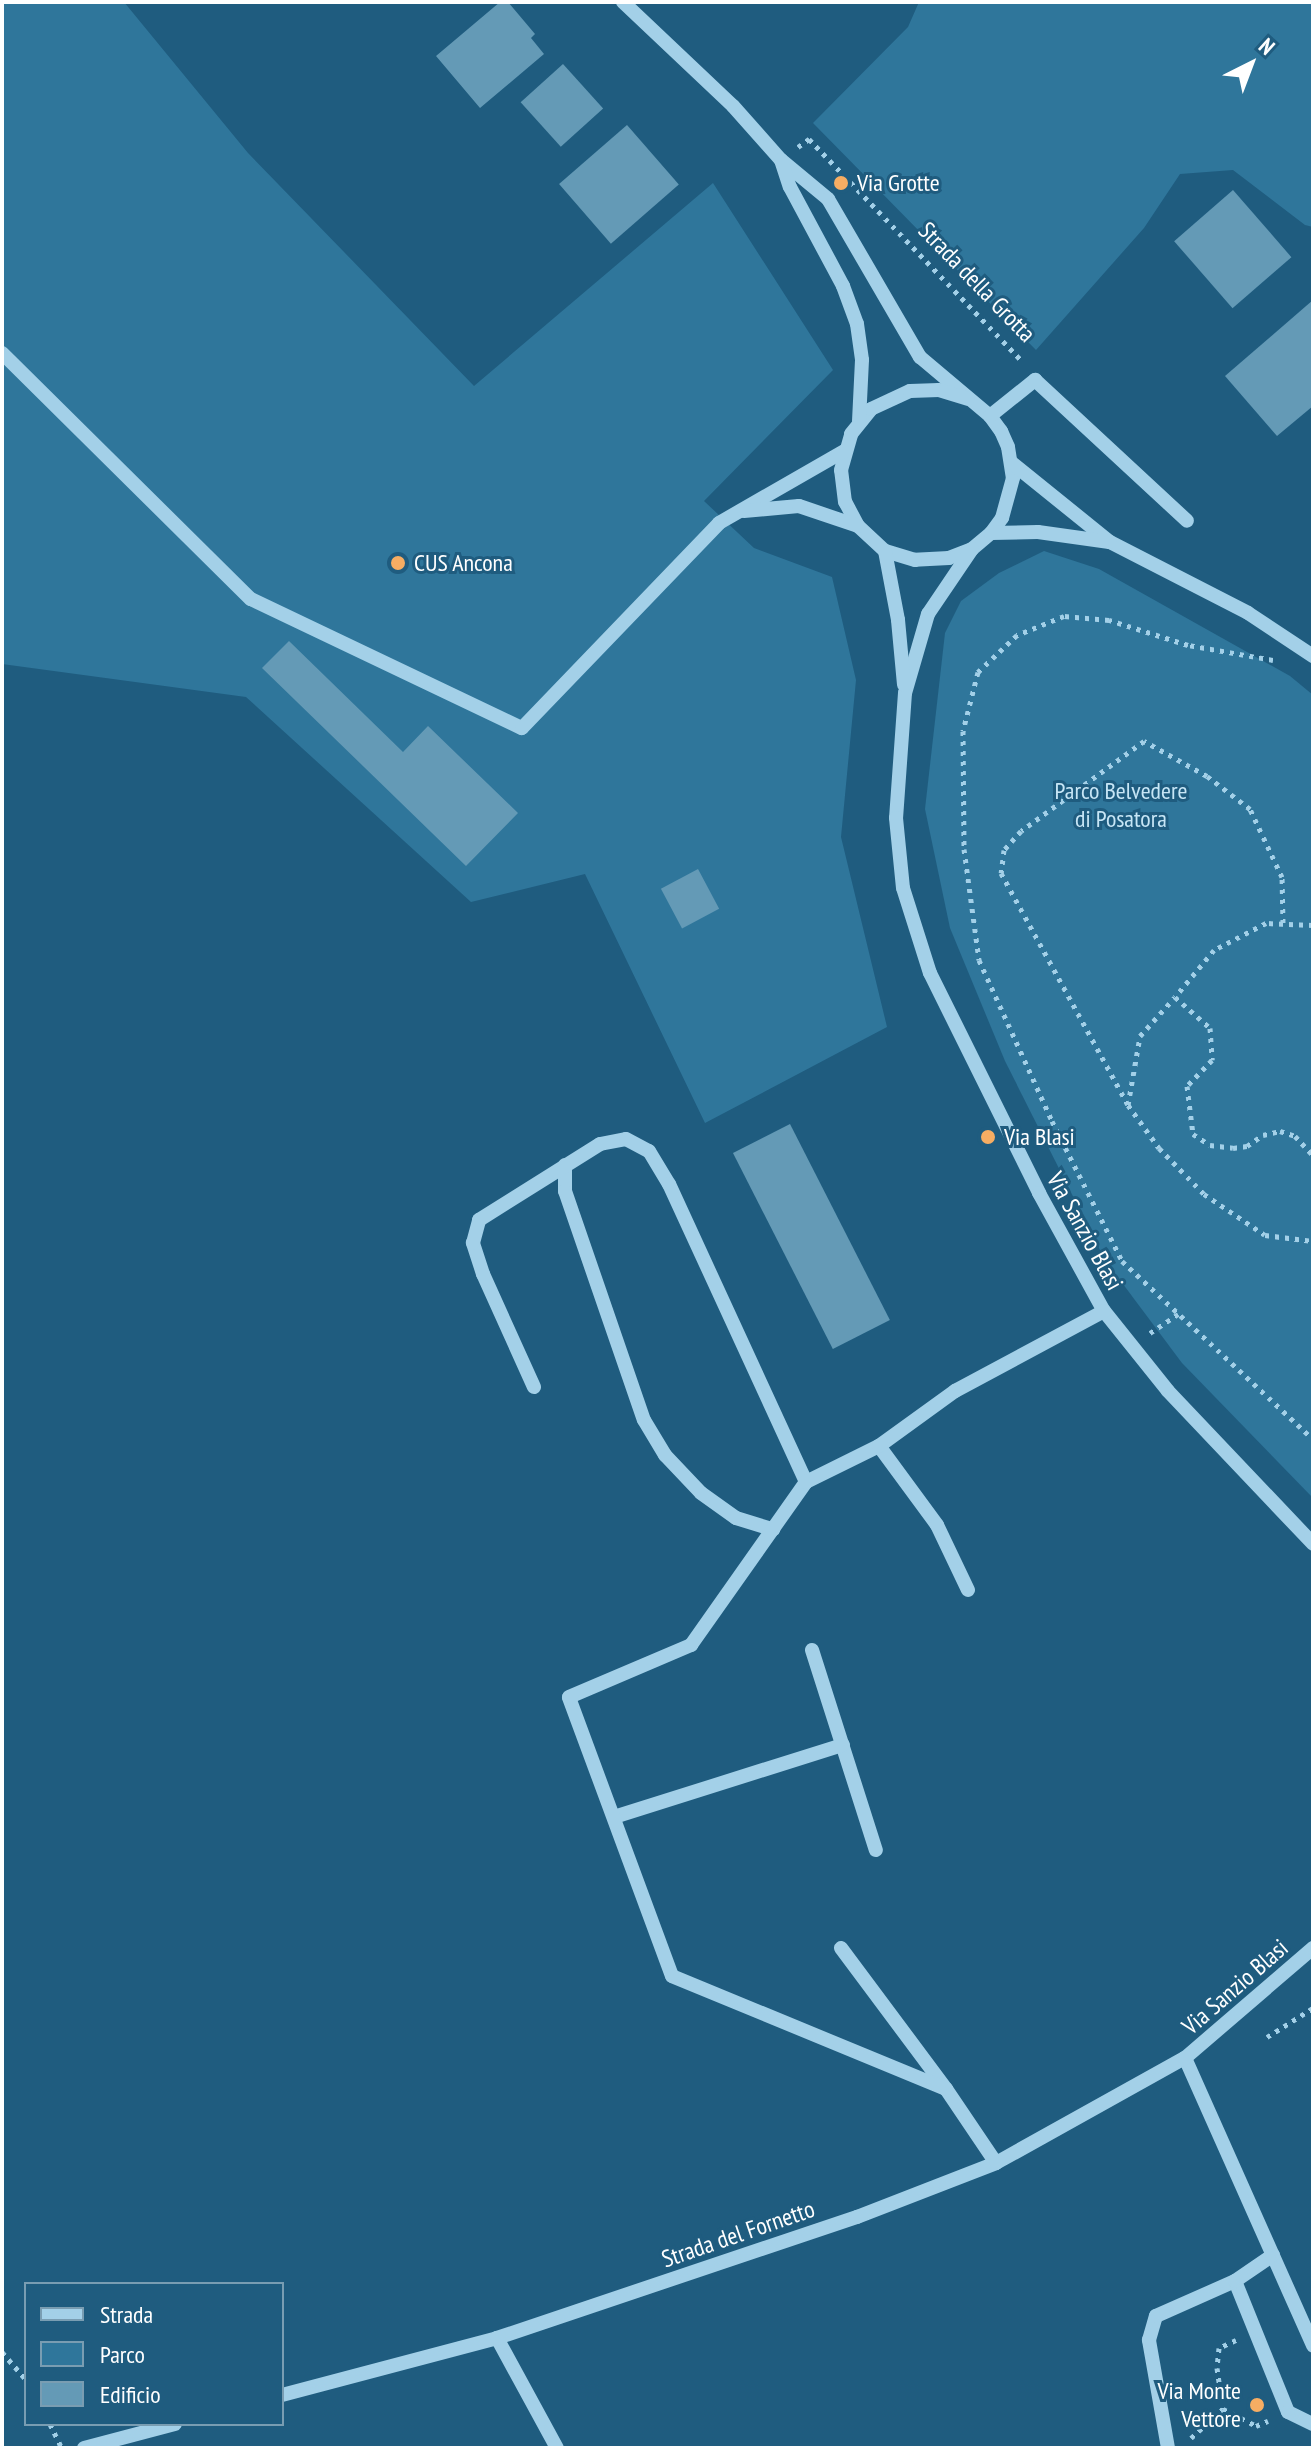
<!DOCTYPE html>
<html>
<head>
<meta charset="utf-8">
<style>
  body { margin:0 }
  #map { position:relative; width:1315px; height:2450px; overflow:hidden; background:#1f5c7f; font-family:"PT Sans Narrow",sans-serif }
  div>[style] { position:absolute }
  .green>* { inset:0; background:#2f769b }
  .building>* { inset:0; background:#649ab6; transform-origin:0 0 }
  .path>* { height:5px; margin-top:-2.5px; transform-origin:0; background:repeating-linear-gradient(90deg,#a3d0e8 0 4px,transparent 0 10px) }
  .minor>* { height:14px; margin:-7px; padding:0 7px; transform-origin:7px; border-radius:7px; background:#a3d0e8 }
  .dots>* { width:22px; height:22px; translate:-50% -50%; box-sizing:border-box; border:4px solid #1f5c7f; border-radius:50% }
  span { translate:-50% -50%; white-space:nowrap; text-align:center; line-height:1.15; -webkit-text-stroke:6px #1f5c7f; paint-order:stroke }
  .poi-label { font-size:24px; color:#fff }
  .left { translate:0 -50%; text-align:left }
  .right { translate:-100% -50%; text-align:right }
  .street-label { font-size:24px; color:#fff }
  .park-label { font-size:24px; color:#c7e6f6 }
  .frame { position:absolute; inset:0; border:4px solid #fff; pointer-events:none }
  .legend { position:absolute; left:24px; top:2282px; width:260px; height:144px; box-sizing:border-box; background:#1f5c7f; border:2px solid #799db2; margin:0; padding:10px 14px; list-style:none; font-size:24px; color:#fff }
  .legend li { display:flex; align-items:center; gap:16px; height:40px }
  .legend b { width:40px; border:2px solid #799db2 }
  .north { position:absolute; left:1211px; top:24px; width:80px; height:80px; -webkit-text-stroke:6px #1f5c7f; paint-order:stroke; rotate:42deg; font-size:22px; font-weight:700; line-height:32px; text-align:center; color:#fff }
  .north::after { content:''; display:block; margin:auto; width:28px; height:36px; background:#fff; clip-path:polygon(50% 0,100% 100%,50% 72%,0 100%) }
</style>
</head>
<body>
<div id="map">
  <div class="green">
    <i style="clip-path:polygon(2px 2px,124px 2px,248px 153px,474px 386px,713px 183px,833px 370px,704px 501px,754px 548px,832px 577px,856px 680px,841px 837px,887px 1027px,705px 1123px,585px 874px,471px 902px,246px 697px,2px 664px)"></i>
    <i style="clip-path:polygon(919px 2px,1313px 2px,1313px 227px,1305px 225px,1233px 170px,1180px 174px,1144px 228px,1036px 350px,813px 123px,908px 27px)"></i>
    <i style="clip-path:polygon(1044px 551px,1099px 569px,1290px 676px,1313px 695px,1313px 1498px,1182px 1363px,1105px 1260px,1005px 1061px,950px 928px,925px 809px,945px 633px,961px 601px,999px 573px)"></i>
  </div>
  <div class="building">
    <i style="clip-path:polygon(500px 2px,508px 2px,535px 34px,531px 38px,544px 54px,480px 108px,436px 56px)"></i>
    <i style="left:563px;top:64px;width:60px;height:57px;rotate:48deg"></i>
    <i style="left:627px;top:125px;width:79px;height:90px;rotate:49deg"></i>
    <i style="left:1233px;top:190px;width:89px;height:78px;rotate:49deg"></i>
    <i style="clip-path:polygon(1313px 300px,1313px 406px,1277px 436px,1225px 376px)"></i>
    <i style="clip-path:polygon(289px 641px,403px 752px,428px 726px,518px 813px,466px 866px,262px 668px)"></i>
    <i style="left:698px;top:869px;width:45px;height:42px;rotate:62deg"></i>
    <i style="left:790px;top:1124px;width:220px;height:64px;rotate:63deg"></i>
  </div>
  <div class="path">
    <i style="left:798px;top:147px;width:14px;rotate:-36deg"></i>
    <i style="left:809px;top:139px;width:308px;rotate:46.2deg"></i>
    <i style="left:1273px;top:660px;width:86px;rotate:-170deg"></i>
    <i style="left:1188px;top:645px;width:83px;rotate:-162.4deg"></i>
    <i style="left:1109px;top:620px;width:45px;rotate:-174.9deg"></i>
    <i style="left:1064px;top:616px;width:51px;rotate:158deg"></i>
    <i style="left:1017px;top:635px;width:54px;rotate:136.5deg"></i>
    <i style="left:978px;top:672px;width:61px;rotate:104.3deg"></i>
    <i style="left:963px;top:731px;width:118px;rotate:89.5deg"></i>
    <i style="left:964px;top:849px;width:112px;rotate:82.3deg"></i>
    <i style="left:979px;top:960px;width:177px;rotate:65.6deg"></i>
    <i style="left:1052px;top:1121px;width:157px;rotate:63.4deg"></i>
    <i style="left:1122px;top:1261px;width:261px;rotate:43deg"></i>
    <i style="left:1283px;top:923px;width:46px;rotate:-91.2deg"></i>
    <i style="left:1282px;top:877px;width:75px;rotate:-115.2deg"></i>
    <i style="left:1250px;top:809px;width:54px;rotate:-142.5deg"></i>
    <i style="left:1207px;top:776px;width:72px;rotate:-150.9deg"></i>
    <i style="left:1144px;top:741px;width:152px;rotate:143.8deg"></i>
    <i style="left:1021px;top:831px;width:25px;rotate:132deg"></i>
    <i style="left:1004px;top:850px;width:23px;rotate:97deg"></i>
    <i style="left:1001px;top:873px;width:264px;rotate:61.3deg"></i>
    <i style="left:1128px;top:1105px;width:53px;rotate:54.2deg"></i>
    <i style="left:1159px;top:1148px;width:64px;rotate:45.6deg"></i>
    <i style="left:1204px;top:1194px;width:73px;rotate:33.9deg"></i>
    <i style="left:1265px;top:1235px;width:48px;rotate:7.1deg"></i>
    <i style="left:1313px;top:925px;width:47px;rotate:-177.6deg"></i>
    <i style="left:1266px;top:923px;width:59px;rotate:152.6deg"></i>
    <i style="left:1214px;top:950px;width:61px;rotate:129.7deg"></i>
    <i style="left:1175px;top:997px;width:47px;rotate:41.5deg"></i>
    <i style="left:1210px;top:1028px;width:32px;rotate:86deg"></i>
    <i style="left:1212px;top:1060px;width:36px;rotate:134deg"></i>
    <i style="left:1187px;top:1086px;width:48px;rotate:82.9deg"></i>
    <i style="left:1193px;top:1134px;width:20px;rotate:33deg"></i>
    <i style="left:1210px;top:1145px;width:23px;rotate:7deg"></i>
    <i style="left:1233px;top:1148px;width:14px;rotate:-8deg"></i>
    <i style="left:1247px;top:1146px;width:19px;rotate:-35deg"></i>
    <i style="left:1263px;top:1135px;width:17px;rotate:-13deg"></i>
    <i style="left:1280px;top:1131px;width:16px;rotate:18deg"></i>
    <i style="left:1295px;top:1136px;width:26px;rotate:47deg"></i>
    <i style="left:1128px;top:1105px;width:70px;rotate:-80.1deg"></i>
    <i style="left:1140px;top:1036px;width:52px;rotate:-48.1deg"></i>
    <i style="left:1150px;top:1333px;width:34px;rotate:-34deg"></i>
    <i style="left:1267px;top:2037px;width:54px;rotate:-32.2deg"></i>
    <i style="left:1236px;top:2340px;width:19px;rotate:155deg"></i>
    <i style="left:1219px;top:2348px;width:20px;rotate:96deg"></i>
    <i style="left:1217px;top:2368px;width:41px;rotate:81.7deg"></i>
    <i style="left:1223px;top:2409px;width:37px;rotate:27deg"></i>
    <i style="left:1256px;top:2426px;width:13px;rotate:-23deg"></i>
    <i style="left:2px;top:2352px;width:37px;rotate:49deg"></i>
    <i style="left:50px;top:2424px;width:25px;rotate:64deg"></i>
    <i style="left:1191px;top:2438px;width:43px;rotate:-42.2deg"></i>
  </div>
  <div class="minor">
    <i style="left:623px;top:2px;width:151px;rotate:43.4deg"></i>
    <i style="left:733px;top:106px;width:72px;rotate:48.4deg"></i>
    <i style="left:781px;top:160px;width:61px;rotate:39.7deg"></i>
    <i style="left:828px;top:199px;width:183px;rotate:59.8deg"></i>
    <i style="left:920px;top:357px;width:92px;rotate:40.1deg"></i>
    <i style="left:990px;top:416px;width:19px;rotate:54deg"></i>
    <i style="left:1001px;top:431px;width:17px;rotate:66deg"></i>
    <i style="left:1008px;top:447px;width:31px;rotate:81deg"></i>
    <i style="left:1013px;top:478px;width:41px;rotate:105.4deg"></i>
    <i style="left:1002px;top:518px;width:19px;rotate:126deg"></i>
    <i style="left:991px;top:533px;width:25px;rotate:140deg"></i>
    <i style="left:972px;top:549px;width:25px;rotate:159deg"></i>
    <i style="left:949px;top:558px;width:34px;rotate:177deg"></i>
    <i style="left:915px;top:560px;width:31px;rotate:-163deg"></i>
    <i style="left:885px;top:551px;width:37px;rotate:-137deg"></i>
    <i style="left:858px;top:526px;width:27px;rotate:-118deg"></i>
    <i style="left:845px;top:502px;width:32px;rotate:-97deg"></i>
    <i style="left:841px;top:470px;width:37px;rotate:-74deg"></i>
    <i style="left:851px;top:434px;width:32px;rotate:-51deg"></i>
    <i style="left:871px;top:409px;width:43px;rotate:-24.8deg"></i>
    <i style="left:910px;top:391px;width:29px;rotate:-2deg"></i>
    <i style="left:939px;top:390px;width:30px;rotate:17deg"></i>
    <i style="left:781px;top:160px;width:28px;rotate:72deg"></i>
    <i style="left:790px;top:187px;width:112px;rotate:61.8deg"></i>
    <i style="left:843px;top:286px;width:40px;rotate:69.8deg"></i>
    <i style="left:857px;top:324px;width:36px;rotate:82deg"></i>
    <i style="left:862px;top:360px;width:61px;rotate:92.8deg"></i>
    <i style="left:2px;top:353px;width:350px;rotate:44.7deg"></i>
    <i style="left:251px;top:599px;width:300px;rotate:25.5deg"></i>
    <i style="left:522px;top:728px;width:284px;rotate:-46.1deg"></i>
    <i style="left:719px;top:523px;width:144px;rotate:-29.9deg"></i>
    <i style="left:990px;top:416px;width:58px;rotate:-38.7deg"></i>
    <i style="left:1035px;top:380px;width:207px;rotate:42.8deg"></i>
    <i style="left:1012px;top:463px;width:126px;rotate:38.9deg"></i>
    <i style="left:1110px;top:542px;width:155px;rotate:27.2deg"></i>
    <i style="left:1248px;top:613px;width:78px;rotate:33.5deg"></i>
    <i style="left:744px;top:511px;width:55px;rotate:-5.2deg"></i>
    <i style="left:799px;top:506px;width:62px;rotate:18.7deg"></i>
    <i style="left:991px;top:533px;width:47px;rotate:-1.2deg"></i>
    <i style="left:1038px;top:532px;width:72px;rotate:8deg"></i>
    <i style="left:972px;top:549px;width:78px;rotate:124.1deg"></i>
    <i style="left:928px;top:614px;width:82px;rotate:106.2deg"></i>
    <i style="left:905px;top:693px;width:125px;rotate:94.1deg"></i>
    <i style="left:896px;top:818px;width:70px;rotate:84.3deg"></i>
    <i style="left:903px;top:888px;width:89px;rotate:72.4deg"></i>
    <i style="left:930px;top:973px;width:246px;rotate:63.6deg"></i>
    <i style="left:1039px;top:1193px;width:135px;rotate:61.2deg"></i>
    <i style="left:1104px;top:1311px;width:102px;rotate:51.3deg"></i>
    <i style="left:1168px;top:1391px;width:211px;rotate:46.5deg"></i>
    <i style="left:885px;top:551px;width:70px;rotate:79.3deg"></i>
    <i style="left:898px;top:620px;width:65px;rotate:84.7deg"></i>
    <i style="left:565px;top:1165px;width:26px;rotate:90deg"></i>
    <i style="left:565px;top:1191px;width:242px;rotate:71deg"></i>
    <i style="left:644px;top:1420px;width:41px;rotate:59deg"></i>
    <i style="left:665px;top:1455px;width:52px;rotate:46.5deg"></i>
    <i style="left:701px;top:1493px;width:43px;rotate:35.5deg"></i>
    <i style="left:736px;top:1518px;width:39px;rotate:17deg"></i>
    <i style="left:534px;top:1387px;width:124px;rotate:-114.3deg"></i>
    <i style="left:483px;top:1274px;width:33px;rotate:-108deg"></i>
    <i style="left:473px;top:1243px;width:24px;rotate:-75deg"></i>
    <i style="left:479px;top:1220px;width:143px;rotate:-32.1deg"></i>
    <i style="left:600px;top:1144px;width:26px;rotate:-11deg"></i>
    <i style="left:626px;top:1139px;width:26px;rotate:28deg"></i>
    <i style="left:649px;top:1151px;width:39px;rotate:59deg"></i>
    <i style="left:669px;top:1184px;width:328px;rotate:65.3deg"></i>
    <i style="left:879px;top:1446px;width:98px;rotate:53.7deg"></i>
    <i style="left:937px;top:1525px;width:72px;rotate:64.5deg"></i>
    <i style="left:812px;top:1650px;width:210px;rotate:72.3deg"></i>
    <i style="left:614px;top:1817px;width:240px;rotate:-17.5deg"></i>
    <i style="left:841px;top:1948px;width:176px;rotate:53.3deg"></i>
    <i style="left:1185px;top:2058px;width:315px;rotate:66deg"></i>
    <i style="left:996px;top:2163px;width:89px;rotate:-124deg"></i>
    <i style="left:946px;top:2089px;width:296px;rotate:-157.6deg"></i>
    <i style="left:672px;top:1976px;width:297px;rotate:-110.3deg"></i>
    <i style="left:569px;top:1697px;width:133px;rotate:-23.1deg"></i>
    <i style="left:691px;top:1645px;width:199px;rotate:-54.8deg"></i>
    <i style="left:806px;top:1482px;width:81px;rotate:-26.3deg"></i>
    <i style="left:879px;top:1446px;width:94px;rotate:-35.9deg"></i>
    <i style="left:955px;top:1391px;width:169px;rotate:-28.2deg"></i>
    <i style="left:1235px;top:2281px;width:141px;rotate:68deg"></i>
    <i style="left:1288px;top:2412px;width:28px;rotate:26deg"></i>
    <i style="left:497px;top:2338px;width:125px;rotate:61.4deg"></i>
    <i style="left:282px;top:2395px;width:222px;rotate:-14.8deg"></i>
    <i style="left:497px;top:2338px;width:380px;rotate:-18.6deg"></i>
    <i style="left:857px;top:2217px;width:149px;rotate:-21.2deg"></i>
    <i style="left:996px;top:2163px;width:216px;rotate:-29.1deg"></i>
    <i style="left:1185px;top:2058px;width:169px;rotate:-40.7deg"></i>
    <i style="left:84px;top:2448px;width:94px;rotate:-14.8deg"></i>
    <i style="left:1168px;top:2448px;width:110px;rotate:-100deg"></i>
    <i style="left:1149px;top:2340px;width:25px;rotate:-74deg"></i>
    <i style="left:1156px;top:2316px;width:86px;rotate:-23.9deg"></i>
    <i style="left:1235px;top:2281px;width:46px;rotate:-34.4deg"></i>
  </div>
  <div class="dots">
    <i style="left:841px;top:183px;background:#f6ad63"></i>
    <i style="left:398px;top:563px;background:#f6ad63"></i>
    <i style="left:988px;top:1137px;background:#f6ad63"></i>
    <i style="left:1257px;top:2405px;background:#f6ad63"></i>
  </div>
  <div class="poi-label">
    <span class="left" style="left:857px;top:183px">Via Grotte</span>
    <span class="left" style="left:414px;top:563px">CUS Ancona</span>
    <span class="left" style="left:1004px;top:1137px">Via Blasi</span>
    <span class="right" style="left:1241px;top:2405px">Via Monte<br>Vettore</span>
  </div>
  <div class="street-label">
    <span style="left:977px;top:282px;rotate:46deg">Strada della Grotta</span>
    <span style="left:1085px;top:1231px;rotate:61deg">Via Sanzio Blasi</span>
    <span style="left:1235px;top:1987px;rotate:-41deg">Via Sanzio Blasi</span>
    <span style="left:738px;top:2234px;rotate:-19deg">Strada del Fornetto</span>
  </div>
  <div class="park-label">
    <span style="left:1121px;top:805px">Parco Belvedere<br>di Posatora</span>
  </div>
  <div class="frame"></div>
  <ul class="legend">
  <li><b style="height:10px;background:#a3d0e8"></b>Strada</li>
  <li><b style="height:22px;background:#2f769b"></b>Parco</li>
  <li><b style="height:22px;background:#649ab6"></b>Edificio</li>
  </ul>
  <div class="north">N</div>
</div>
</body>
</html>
